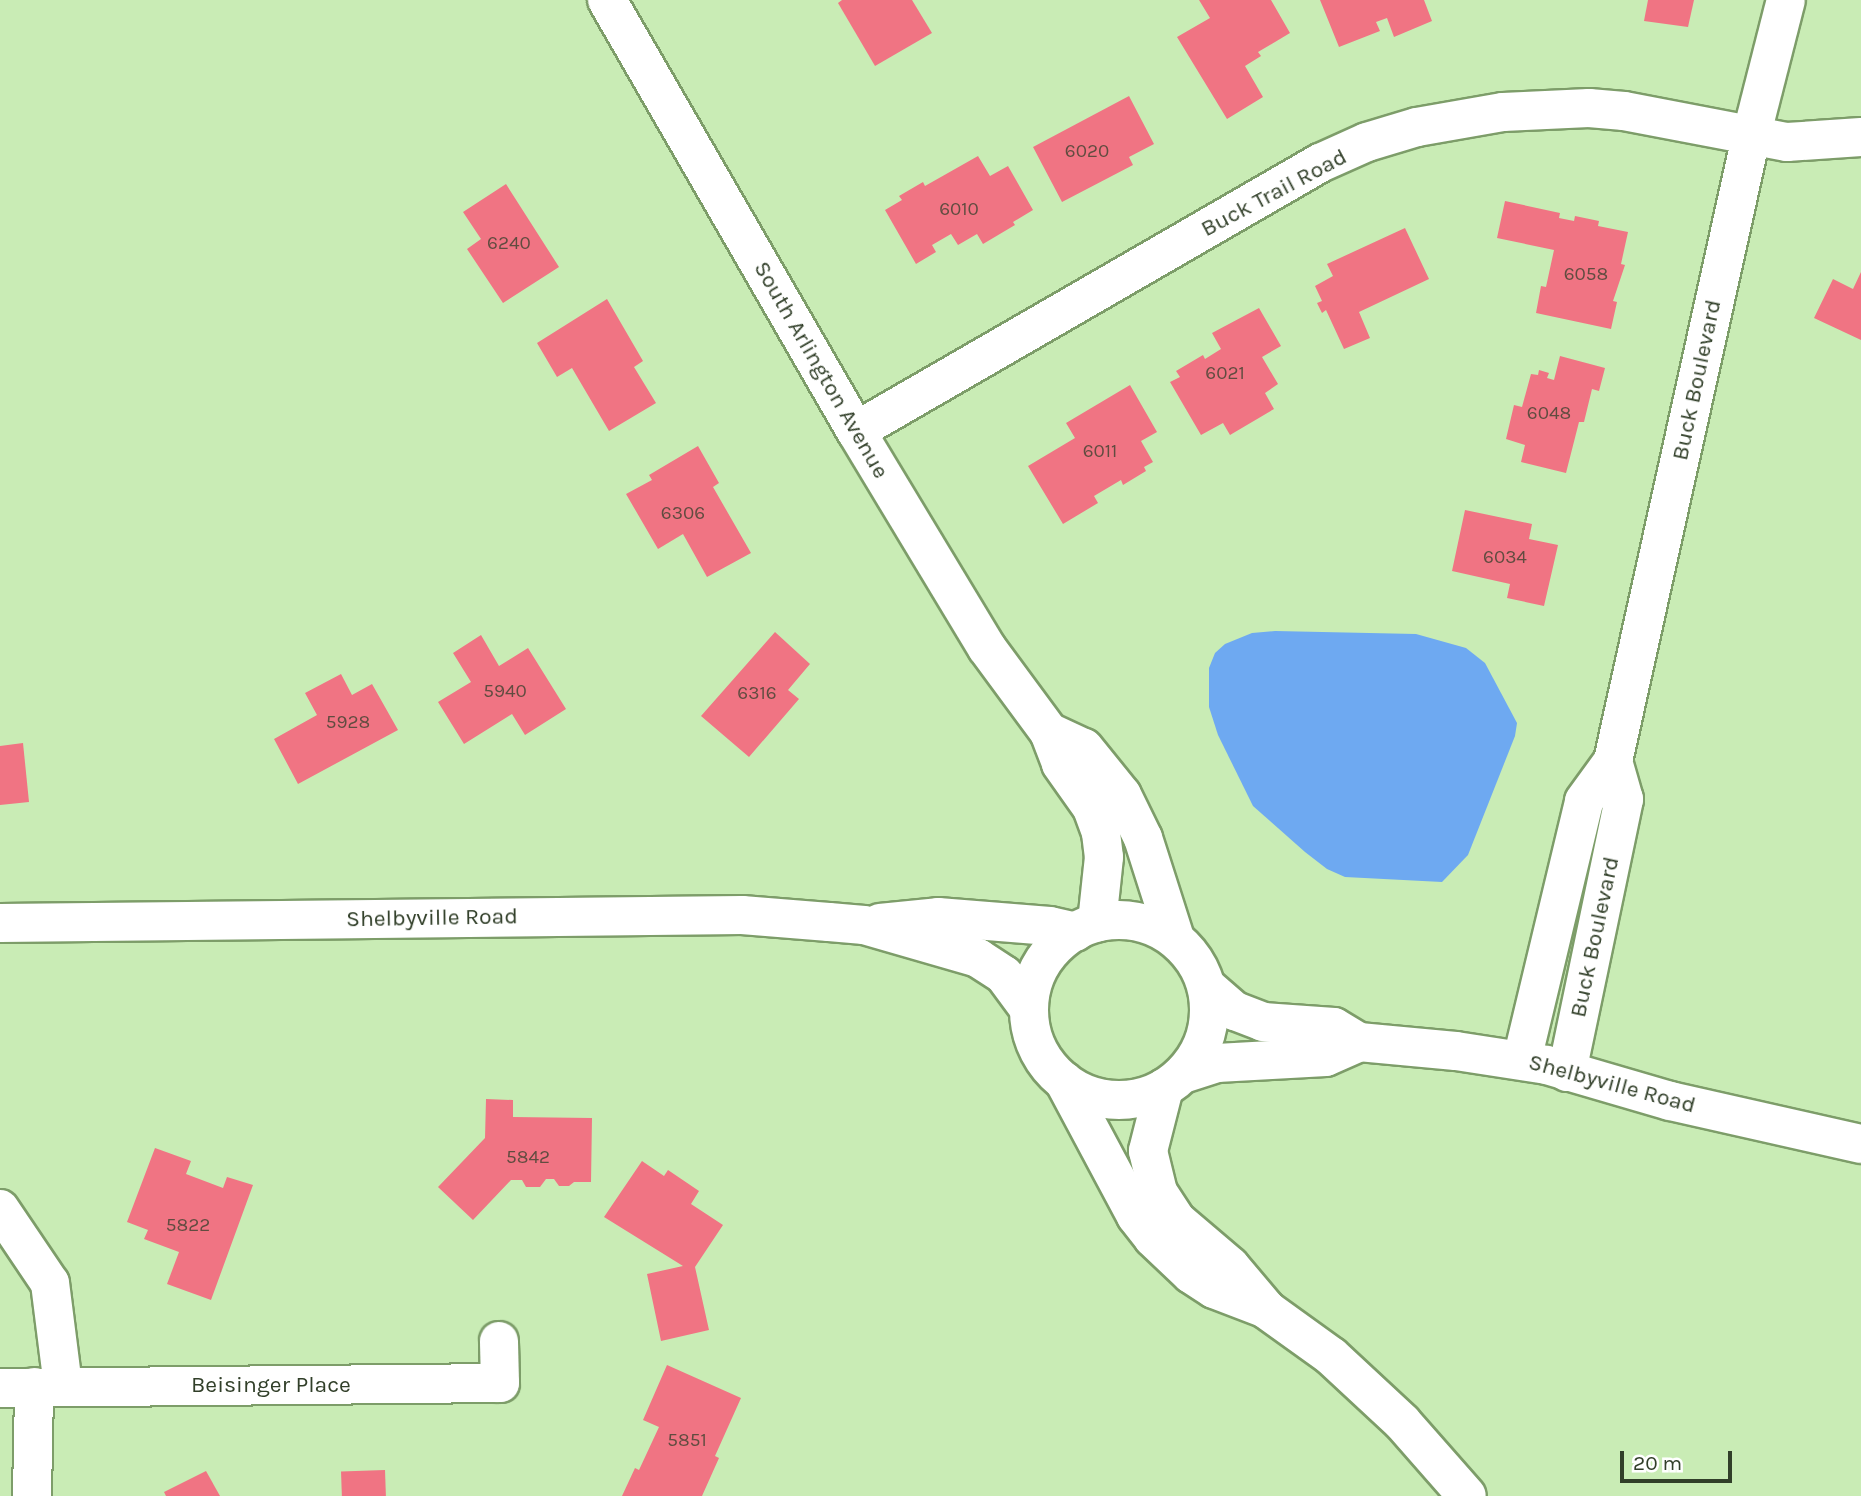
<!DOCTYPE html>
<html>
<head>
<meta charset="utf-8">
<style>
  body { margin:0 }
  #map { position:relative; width:1861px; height:1496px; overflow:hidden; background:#c9ecb5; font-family:Karla,sans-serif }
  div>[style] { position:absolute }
  .water>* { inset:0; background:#6ea9f1 }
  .building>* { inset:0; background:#f07483; transform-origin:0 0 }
  .roads { filter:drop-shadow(2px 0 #7d9d69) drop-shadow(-2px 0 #7d9d69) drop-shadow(0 2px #7d9d69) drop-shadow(0 -2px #7d9d69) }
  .minor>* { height:38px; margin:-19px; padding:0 19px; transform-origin:19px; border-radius:19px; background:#fff }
  .major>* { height:38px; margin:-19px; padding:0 19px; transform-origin:19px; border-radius:19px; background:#fff }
  .major>.ring { margin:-19px; padding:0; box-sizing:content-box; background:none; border:38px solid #fff; border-radius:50% }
  span { translate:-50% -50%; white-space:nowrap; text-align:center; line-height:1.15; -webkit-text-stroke:7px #fff; paint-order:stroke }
  .number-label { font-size:19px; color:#614c40 }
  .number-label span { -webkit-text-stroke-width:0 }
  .street-label { font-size:23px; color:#313f29 }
  .scale { position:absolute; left:1620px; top:1451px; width:112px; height:32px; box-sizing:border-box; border:4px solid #313f29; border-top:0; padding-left:9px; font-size:21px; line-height:24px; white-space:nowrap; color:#313f29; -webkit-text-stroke:5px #fff; paint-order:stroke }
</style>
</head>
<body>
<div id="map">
  <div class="water">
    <i style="clip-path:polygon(1275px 631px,1416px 634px,1466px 648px,1485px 663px,1517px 723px,1515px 736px,1468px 855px,1442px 882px,1345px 877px,1327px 869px,1305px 852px,1253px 806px,1218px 735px,1209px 707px,1209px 668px,1215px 653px,1225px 644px,1252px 633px)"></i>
  </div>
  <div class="building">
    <i style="clip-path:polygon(842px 0,912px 0,932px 33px,875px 66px,838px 3px)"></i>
    <i style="clip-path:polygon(1199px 0,1271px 0,1290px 33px,1258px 52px,1261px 56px,1245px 66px,1263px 97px,1227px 119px,1177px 37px,1210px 18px)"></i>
    <i style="clip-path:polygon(1320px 0,1424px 0,1432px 21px,1394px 37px,1387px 18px,1376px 22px,1380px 31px,1339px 47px)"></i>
    <i style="clip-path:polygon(1648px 0,1694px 0,1688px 27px,1644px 21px)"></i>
    <i style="clip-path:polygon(1129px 96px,1154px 144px,1129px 157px,1133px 165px,1062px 202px,1033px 147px)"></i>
    <i style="clip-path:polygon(978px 156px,990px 176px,1008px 166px,1033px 210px,1013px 222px,1015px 225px,983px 244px,977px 234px,958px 245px,951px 234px,932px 245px,936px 252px,916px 264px,885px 210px,902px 200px,899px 196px,923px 182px,925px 186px)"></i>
    <i style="clip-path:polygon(506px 184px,559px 267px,503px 303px,467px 249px,481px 239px,463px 212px)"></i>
    <i style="clip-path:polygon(1505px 201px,1560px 213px,1559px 218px,1574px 221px,1575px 216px,1599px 221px,1598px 226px,1628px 232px,1621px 264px,1625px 265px,1613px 301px,1617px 302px,1611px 329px,1536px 313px,1541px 286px,1546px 287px,1554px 250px,1497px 238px)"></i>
    <i style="clip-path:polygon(1405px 228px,1429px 279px,1359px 312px,1370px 338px,1344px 349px,1326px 310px,1322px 313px,1317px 303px,1322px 301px,1315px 286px,1333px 276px,1327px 264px)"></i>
    <i style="clip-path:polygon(1861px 272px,1861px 340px,1814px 318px,1833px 279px,1853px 289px)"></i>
    <i style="clip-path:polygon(607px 299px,643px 361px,634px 367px,656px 403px,609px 431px,572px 368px,557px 377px,537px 343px)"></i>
    <i style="clip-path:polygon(1259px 308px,1281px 346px,1262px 357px,1278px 384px,1265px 393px,1274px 409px,1230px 435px,1223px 423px,1201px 435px,1170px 382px,1180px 377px,1176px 371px,1203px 355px,1205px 359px,1221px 349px,1212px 333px)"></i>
    <i style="clip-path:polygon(1560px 356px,1605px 368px,1599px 391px,1592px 389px,1584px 422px,1579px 422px,1566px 473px,1521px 462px,1525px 445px,1506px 439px,1514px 405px,1522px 407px,1531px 374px,1538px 375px,1539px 370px,1549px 373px,1547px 378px,1554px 380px)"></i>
    <i style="clip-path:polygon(1130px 385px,1157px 432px,1141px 441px,1153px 462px,1144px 467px,1146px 471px,1123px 485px,1121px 480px,1094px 496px,1098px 503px,1063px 524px,1028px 466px,1075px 438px,1066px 423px)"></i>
    <i style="clip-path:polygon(698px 446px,719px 483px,713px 487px,751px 553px,707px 577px,683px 534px,658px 549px,626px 494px,652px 480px,649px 475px)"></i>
    <i style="clip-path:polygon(1465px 510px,1532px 524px,1529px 539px,1558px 545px,1544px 606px,1507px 598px,1510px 584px,1452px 571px)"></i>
    <i style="clip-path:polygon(775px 632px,810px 664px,788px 690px,799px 699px,749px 757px,701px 716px)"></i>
    <i style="clip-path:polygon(481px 635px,499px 666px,528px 648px,566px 709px,525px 735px,512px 714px,464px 744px,438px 702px,471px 682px,453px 653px)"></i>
    <i style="clip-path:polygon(341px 674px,352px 695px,372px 684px,398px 730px,298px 784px,274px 739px,317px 715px,305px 693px)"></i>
    <i style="clip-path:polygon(23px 743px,29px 802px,0 805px,0 746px)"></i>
    <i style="clip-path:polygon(486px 1099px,513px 1100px,513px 1117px,592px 1118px,591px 1182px,574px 1182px,569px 1186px,559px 1186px,554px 1179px,546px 1179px,540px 1187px,526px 1187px,522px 1180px,511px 1180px,473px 1220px,438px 1187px,485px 1138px)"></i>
    <i style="clip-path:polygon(155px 1148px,191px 1161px,186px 1174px,223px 1188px,227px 1177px,253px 1185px,211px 1300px,167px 1284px,179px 1252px,144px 1239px,148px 1230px,127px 1222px)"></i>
    <i style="clip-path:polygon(642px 1161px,664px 1176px,668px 1170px,699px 1191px,691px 1204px,723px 1225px,695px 1267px,709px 1330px,661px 1341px,647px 1274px,683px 1266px,604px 1217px)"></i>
    <i style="clip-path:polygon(667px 1365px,741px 1398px,715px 1456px,719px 1458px,702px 1496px,622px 1496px,635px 1468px,639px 1470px,659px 1427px,643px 1420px)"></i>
    <i style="left:385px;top:1470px;width:26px;height:44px;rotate:88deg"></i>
    <i style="clip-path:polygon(206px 1471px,220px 1496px,166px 1496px,164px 1492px)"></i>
  </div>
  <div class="roads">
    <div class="minor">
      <i style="left:856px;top:431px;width:536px;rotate:-30.01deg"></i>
      <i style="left:1320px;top:163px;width:51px;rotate:-24.1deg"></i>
      <i style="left:1367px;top:142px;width:52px;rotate:-16.7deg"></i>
      <i style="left:1417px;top:127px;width:87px;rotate:-9.9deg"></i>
      <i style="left:1503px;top:112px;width:86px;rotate:-2.7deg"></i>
      <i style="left:1589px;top:108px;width:35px;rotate:5deg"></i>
      <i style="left:1624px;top:111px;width:166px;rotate:10.8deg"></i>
      <i style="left:1787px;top:142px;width:74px;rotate:-3.9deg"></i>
      <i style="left:1613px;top:761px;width:639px;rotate:-77.53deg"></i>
      <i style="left:1751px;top:137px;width:141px;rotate:-75.7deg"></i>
      <i style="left:1522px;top:1060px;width:266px;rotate:-76.5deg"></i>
      <i style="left:1584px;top:801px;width:49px;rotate:-54.1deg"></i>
      <i style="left:1613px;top:761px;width:40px;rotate:74deg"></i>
      <i style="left:1624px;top:799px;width:279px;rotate:101.8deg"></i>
      <i style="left:0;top:1209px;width:89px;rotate:56deg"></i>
      <i style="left:50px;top:1283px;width:104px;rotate:82.8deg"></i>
      <i style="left:0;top:1388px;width:500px;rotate:-0.57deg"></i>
      <i style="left:500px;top:1383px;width:42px;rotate:-91.4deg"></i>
      <i style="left:32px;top:1496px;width:109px;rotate:-88.9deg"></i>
    </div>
    <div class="major">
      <i style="left:607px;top:0;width:498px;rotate:60deg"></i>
      <i style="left:856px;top:431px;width:253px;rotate:58.9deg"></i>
      <i style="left:987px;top:648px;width:104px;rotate:53.6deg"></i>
      <i style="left:1049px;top:732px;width:34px;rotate:69deg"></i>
      <i style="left:1061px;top:764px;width:54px;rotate:54.8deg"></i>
      <i style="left:1092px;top:808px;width:27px;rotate:70deg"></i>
      <i style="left:1101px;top:833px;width:24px;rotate:83deg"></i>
      <i style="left:1104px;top:857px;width:66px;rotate:96.1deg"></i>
      <i style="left:1049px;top:732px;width:38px;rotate:25deg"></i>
      <i style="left:1084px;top:748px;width:60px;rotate:51deg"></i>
      <i style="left:1122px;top:795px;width:48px;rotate:64deg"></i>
      <i style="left:1143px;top:838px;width:105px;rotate:72.3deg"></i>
      <i class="ring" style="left:1029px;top:920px;width:142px;height:142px"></i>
      <i style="left:0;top:923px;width:742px;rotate:-0.62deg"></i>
      <i style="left:742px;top:915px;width:87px;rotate:4.6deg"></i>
      <i style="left:829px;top:922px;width:35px;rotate:5deg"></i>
      <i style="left:864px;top:925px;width:119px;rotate:16.1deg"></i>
      <i style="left:978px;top:958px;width:31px;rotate:33deg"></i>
      <i style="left:1004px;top:975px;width:42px;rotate:53.7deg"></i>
      <i style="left:880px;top:923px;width:58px;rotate:-5.9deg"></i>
      <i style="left:938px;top:917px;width:112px;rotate:4.6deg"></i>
      <i style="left:1050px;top:926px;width:26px;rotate:13deg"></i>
      <i style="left:1207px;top:987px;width:37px;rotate:41deg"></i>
      <i style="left:1235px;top:1011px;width:30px;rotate:21deg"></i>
      <i style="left:1263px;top:1022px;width:71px;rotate:4deg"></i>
      <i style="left:1334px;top:1027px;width:29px;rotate:31deg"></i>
      <i style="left:1359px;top:1042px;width:97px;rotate:5.3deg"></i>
      <i style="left:1456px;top:1051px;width:92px;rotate:8.7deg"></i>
      <i style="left:1547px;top:1065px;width:128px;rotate:16.3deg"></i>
      <i style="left:1670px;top:1101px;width:196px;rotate:12.7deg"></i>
      <i style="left:1183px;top:1074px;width:36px;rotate:-18deg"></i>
      <i style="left:1217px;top:1063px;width:109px;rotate:-3.2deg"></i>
      <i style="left:1326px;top:1057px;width:36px;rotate:-24deg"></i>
      <i style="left:1064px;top:1081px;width:153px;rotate:61.9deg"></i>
      <i style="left:1136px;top:1216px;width:28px;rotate:52deg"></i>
      <i style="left:1153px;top:1238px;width:52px;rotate:43.5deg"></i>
      <i style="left:1191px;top:1274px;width:27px;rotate:33deg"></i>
      <i style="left:1214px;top:1289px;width:56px;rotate:21deg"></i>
      <i style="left:1164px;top:1088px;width:65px;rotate:104.3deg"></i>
      <i style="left:1148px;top:1151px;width:42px;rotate:76.3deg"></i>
      <i style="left:1158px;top:1192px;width:33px;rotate:57deg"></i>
      <i style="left:1176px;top:1220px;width:71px;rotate:40.4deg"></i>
      <i style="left:1230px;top:1266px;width:57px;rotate:49.9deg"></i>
      <i style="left:1267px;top:1310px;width:79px;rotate:35.7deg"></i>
      <i style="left:1331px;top:1356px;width:97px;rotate:42.9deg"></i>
      <i style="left:1402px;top:1422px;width:98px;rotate:48.7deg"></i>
    </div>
  </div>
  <div class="number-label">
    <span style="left:1087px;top:152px">6020</span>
    <span style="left:959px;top:210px">6010</span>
    <span style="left:509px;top:244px">6240</span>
    <span style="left:1586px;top:275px">6058</span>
    <span style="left:1225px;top:374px">6021</span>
    <span style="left:1549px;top:414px">6048</span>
    <span style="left:1100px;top:452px">6011</span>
    <span style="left:683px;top:514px">6306</span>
    <span style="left:1505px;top:558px">6034</span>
    <span style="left:505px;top:692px">5940</span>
    <span style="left:757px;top:694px">6316</span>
    <span style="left:348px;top:723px">5928</span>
    <span style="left:528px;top:1158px">5842</span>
    <span style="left:188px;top:1226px">5822</span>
    <span style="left:687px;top:1441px">5851</span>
  </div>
  <div class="street-label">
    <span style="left:1274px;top:193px;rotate:-28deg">Buck Trail Road</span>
    <span style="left:821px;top:370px;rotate:60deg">South Arlington Avenue</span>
    <span style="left:1697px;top:380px;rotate:-78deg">Buck Boulevard</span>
    <span style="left:432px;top:918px;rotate:-1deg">Shelbyville Road</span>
    <span style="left:1595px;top:937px;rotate:-78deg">Buck Boulevard</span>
    <span style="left:1612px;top:1084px;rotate:15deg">Shelbyville Road</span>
    <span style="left:271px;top:1385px">Beisinger Place</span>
  </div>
  <div class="scale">20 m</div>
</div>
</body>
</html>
